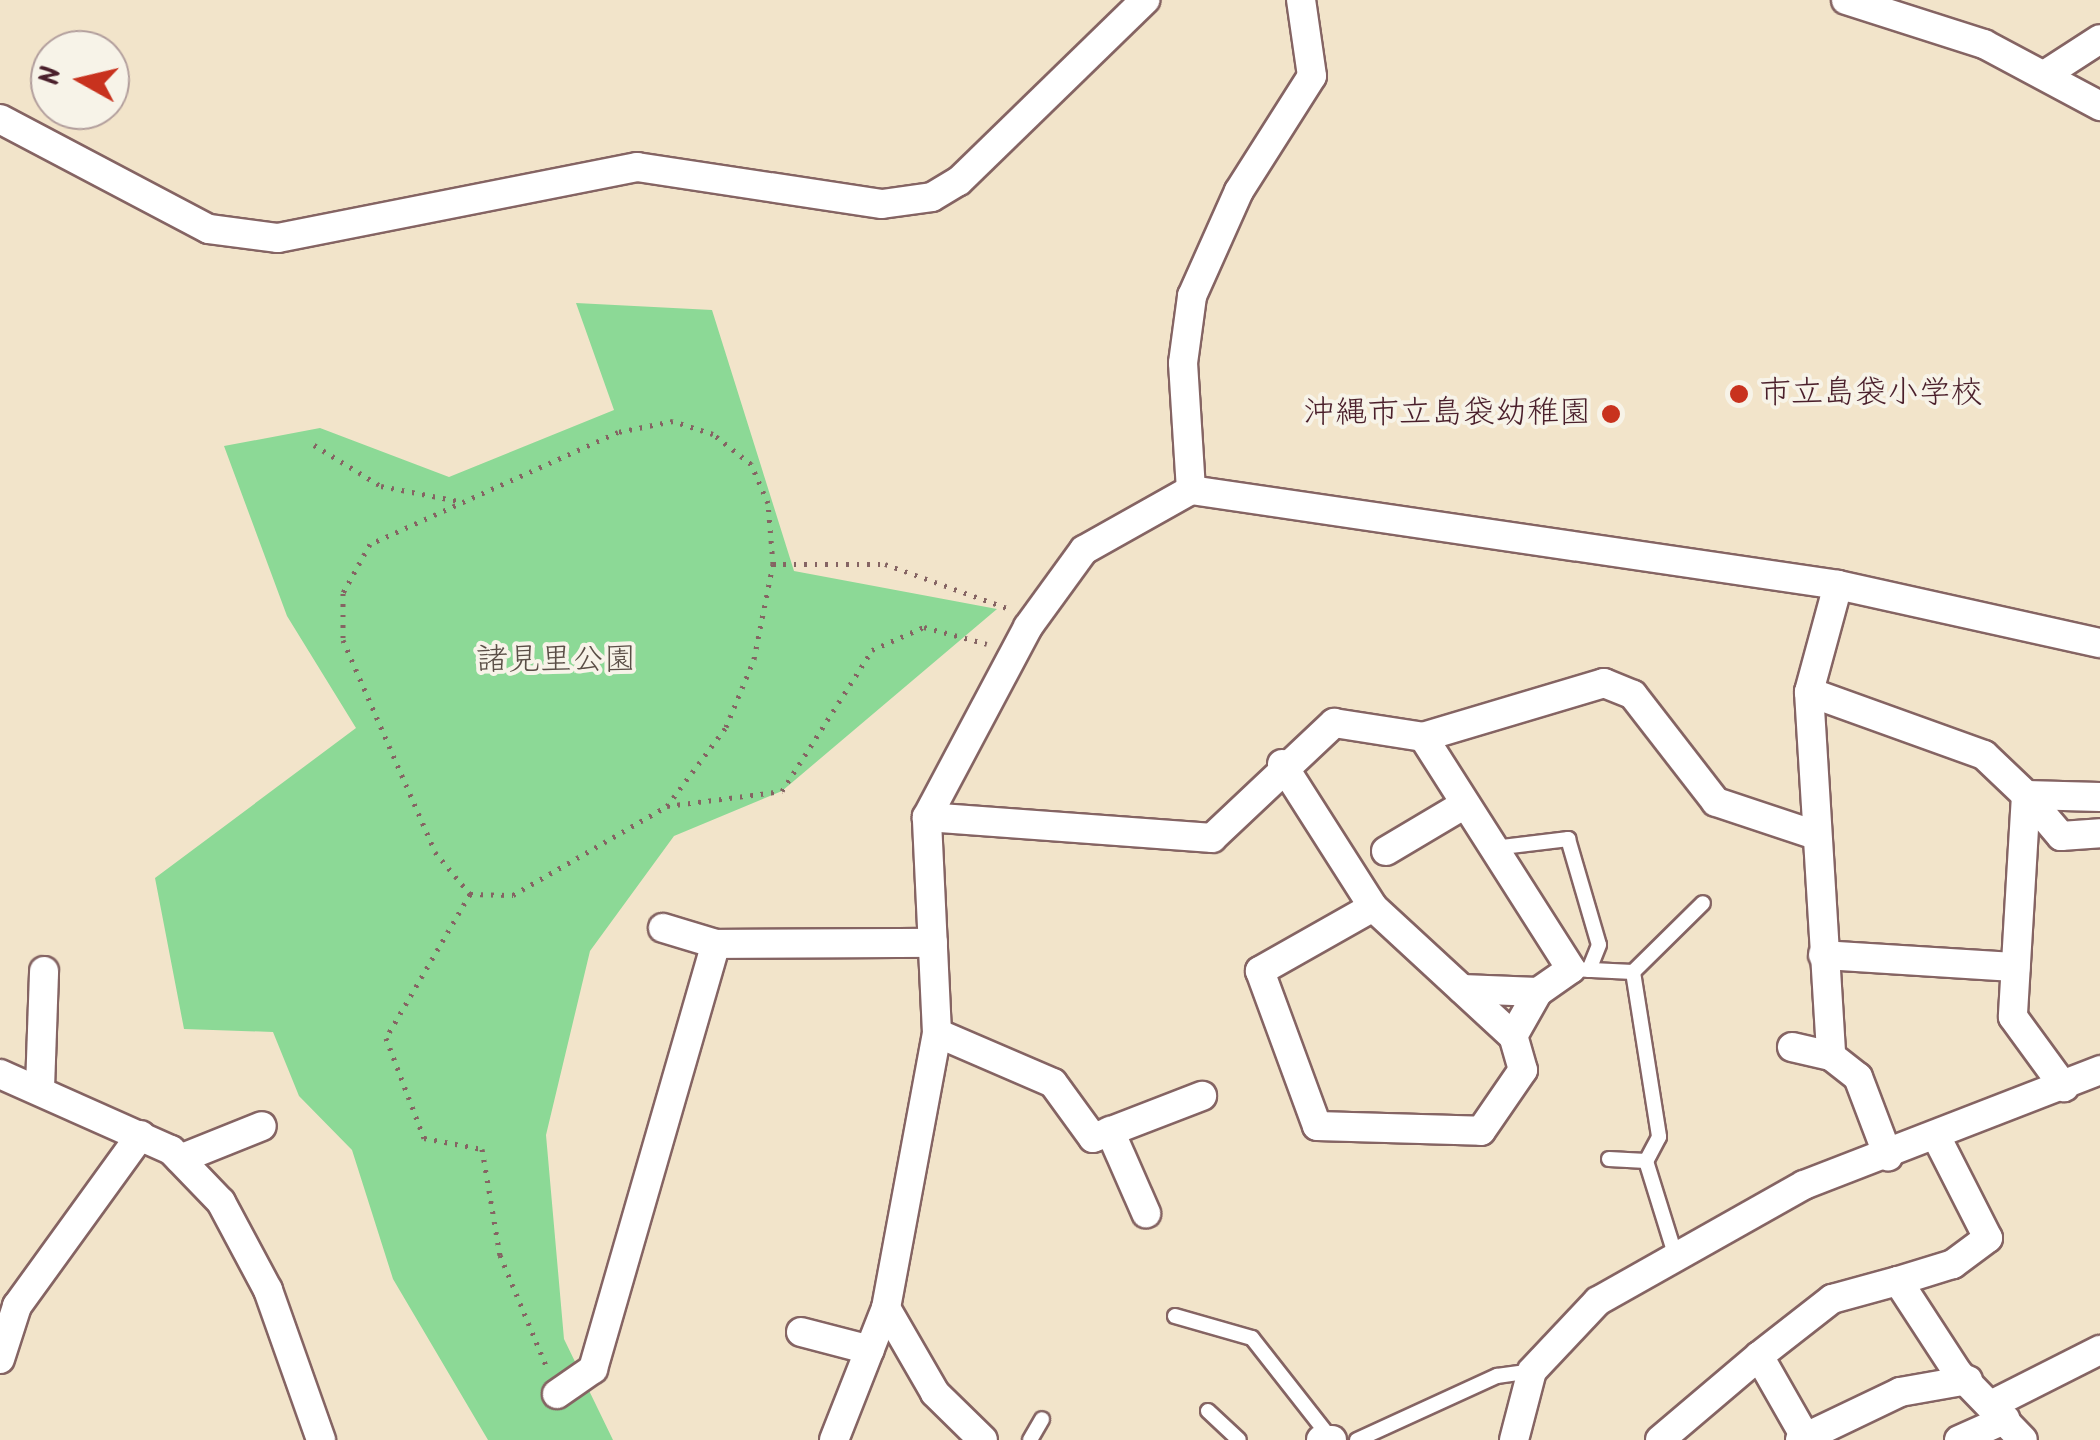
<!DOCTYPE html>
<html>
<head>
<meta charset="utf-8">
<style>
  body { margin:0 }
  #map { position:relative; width:2100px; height:1440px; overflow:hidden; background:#f2e4ca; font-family:Kalam,"Klee One",sans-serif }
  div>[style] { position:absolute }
  .green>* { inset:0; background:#8cd996 }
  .path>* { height:5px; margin-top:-2.5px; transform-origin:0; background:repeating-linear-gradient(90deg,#856463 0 2.5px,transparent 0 10.5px) }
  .roads { filter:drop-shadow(2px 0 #856463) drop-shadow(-2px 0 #856463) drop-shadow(0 2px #856463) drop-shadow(0 -2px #856463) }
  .lane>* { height:14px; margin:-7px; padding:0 7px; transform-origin:7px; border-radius:7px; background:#fff }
  .street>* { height:28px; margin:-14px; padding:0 14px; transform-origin:14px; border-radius:14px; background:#fff }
  .dots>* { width:28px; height:28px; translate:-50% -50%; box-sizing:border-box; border:5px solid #f7f3e8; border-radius:50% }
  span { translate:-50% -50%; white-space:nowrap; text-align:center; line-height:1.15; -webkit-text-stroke:8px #f7f3e8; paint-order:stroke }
  .poi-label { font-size:32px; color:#4a1f2b }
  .left { translate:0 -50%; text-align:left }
  .right { translate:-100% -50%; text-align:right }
  .park-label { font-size:32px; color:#5a4e46 }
  .north { position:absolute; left:30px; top:30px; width:100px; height:100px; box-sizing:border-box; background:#f7f3e8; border:2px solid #b29e9c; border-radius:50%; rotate:278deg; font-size:28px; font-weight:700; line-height:40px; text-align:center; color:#4a1f2b }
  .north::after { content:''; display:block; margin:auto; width:35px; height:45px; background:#c8321e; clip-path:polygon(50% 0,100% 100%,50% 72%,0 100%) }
</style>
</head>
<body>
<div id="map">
  <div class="green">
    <i style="clip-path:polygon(576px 303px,712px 310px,794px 571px,997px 609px,782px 791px,674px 836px,590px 951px,546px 1135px,564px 1339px,613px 1440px,488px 1440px,393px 1279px,352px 1150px,299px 1096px,273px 1032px,184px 1029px,155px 878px,356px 728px,287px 616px,224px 446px,320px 428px,449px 477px,614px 410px)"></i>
  </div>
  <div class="path">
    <i style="left:314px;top:445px;width:79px;rotate:31.5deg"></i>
    <i style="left:381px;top:486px;width:84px;rotate:11deg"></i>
    <i style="left:773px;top:564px;width:112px"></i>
    <i style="left:885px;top:564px;width:130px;rotate:19.8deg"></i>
    <i style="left:667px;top:806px;width:99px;rotate:-53.2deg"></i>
    <i style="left:726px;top:727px;width:74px;rotate:-67.6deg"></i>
    <i style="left:754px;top:659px;width:97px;rotate:-78.7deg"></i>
    <i style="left:773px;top:564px;width:61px;rotate:-94.7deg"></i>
    <i style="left:768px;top:503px;width:43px;rotate:-113.6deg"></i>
    <i style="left:751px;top:464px;width:48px;rotate:-141.7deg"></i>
    <i style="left:713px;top:434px;width:42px;rotate:-162deg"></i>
    <i style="left:673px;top:421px;width:56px;rotate:168.7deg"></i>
    <i style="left:618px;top:432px;width:272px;rotate:155.7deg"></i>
    <i style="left:370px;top:544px;width:56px;rotate:118.9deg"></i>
    <i style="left:343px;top:593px;width:47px;rotate:90deg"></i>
    <i style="left:343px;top:640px;width:231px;rotate:66.5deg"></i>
    <i style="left:435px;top:852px;width:55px;rotate:50.2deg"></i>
    <i style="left:470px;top:894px;width:43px;rotate:1.3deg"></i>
    <i style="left:513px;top:895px;width:178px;rotate:-30deg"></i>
    <i style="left:667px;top:806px;width:116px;rotate:-7.4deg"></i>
    <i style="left:782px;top:791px;width:167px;rotate:-57.4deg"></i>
    <i style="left:872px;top:650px;width:57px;rotate:-23.9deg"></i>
    <i style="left:924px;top:627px;width:65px;rotate:15.1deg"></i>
    <i style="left:470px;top:894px;width:167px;rotate:120.3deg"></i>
    <i style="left:386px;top:1038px;width:107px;rotate:69.2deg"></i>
    <i style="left:424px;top:1138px;width:59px;rotate:10.7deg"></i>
    <i style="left:482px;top:1149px;width:108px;rotate:80.4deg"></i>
    <i style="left:500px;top:1255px;width:122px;rotate:67.4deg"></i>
  </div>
  <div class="roads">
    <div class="lane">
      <i style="left:1494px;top:848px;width:75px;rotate:-6.9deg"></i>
      <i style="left:1568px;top:839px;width:110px;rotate:73.7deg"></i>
      <i style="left:1599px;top:945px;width:27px;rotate:112deg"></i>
      <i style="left:1571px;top:969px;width:62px;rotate:2.8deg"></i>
      <i style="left:1633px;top:972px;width:167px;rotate:81deg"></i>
      <i style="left:1659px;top:1137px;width:27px;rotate:118deg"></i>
      <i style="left:1646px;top:1161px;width:97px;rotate:72.7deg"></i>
      <i style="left:1633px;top:972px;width:98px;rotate:-44.6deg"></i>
      <i style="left:1609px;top:1159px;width:37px;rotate:3deg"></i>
      <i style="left:1175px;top:1316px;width:80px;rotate:15.9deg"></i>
      <i style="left:1252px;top:1338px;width:123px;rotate:51.9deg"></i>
      <i style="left:1208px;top:1411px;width:42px;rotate:43.1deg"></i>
      <i style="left:1030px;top:1440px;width:24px;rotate:-60deg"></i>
      <i style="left:1357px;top:1440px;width:154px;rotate:-24.6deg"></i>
      <i style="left:1497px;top:1376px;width:35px;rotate:-8deg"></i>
    </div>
    <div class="street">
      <i style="left:1846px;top:0;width:145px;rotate:17.7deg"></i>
      <i style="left:1984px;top:44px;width:132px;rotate:28.1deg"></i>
      <i style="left:2046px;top:74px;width:64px;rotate:-32.9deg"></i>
      <i style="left:0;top:119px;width:236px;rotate:27.8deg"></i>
      <i style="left:209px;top:229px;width:70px;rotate:7.4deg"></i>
      <i style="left:278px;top:238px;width:366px;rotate:-11.2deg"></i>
      <i style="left:637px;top:167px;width:248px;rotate:8.6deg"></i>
      <i style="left:882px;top:204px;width:50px;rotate:-8deg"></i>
      <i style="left:932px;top:197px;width:31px;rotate:-31deg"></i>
      <i style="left:959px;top:181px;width:260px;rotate:-44.2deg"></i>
      <i style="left:1191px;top:490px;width:127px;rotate:-93.6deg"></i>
      <i style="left:1183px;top:363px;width:68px;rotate:-82.3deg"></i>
      <i style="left:1192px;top:296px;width:115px;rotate:-65.9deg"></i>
      <i style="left:1239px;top:191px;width:136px;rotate:-57.6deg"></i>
      <i style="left:1312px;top:76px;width:77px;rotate:-98.2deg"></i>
      <i style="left:1838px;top:585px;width:111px;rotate:105.2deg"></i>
      <i style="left:1809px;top:692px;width:365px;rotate:86.5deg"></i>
      <i style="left:1831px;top:1056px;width:34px;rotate:38deg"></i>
      <i style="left:1858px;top:1077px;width:85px;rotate:69.2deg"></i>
      <i style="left:1809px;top:692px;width:186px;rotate:19.8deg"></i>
      <i style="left:1984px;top:755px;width:58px;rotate:43.6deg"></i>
      <i style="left:2026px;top:795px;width:222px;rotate:93.4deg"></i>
      <i style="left:2013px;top:1017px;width:87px;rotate:53.9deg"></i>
      <i style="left:1282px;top:764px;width:169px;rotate:57.5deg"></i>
      <i style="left:1373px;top:907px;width:130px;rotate:150.5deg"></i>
      <i style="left:1260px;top:971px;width:165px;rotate:69.8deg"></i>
      <i style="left:1317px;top:1126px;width:164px;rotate:1.7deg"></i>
      <i style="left:1481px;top:1131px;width:74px;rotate:-55.5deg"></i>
      <i style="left:1523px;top:1070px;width:35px;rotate:-106deg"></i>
      <i style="left:1513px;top:1036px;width:51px;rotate:-60.4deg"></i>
      <i style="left:1538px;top:992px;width:40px;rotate:-34.9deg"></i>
      <i style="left:1571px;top:969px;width:275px;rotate:-122.5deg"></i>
      <i style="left:2026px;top:795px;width:54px;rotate:49.5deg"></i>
      <i style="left:2061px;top:836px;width:39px;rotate:-4deg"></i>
      <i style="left:2026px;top:795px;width:74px;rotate:1.5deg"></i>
      <i style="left:927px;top:817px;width:286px;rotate:4.2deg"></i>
      <i style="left:1212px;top:838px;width:168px;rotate:-43.3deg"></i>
      <i style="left:1334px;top:723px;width:90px;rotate:8.9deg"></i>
      <i style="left:1423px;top:737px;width:189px;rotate:-16.6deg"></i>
      <i style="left:1604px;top:683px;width:31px;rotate:22deg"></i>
      <i style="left:1633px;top:695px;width:135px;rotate:52.2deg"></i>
      <i style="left:1716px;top:802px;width:101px;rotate:18.4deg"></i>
      <i style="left:1386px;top:851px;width:92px;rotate:-30.7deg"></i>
      <i style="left:1373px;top:907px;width:190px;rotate:42.7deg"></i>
      <i style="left:663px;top:928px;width:55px;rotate:16.8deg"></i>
      <i style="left:1823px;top:955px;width:193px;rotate:3.6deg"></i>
      <i style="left:1462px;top:989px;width:76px;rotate:2.3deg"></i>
      <i style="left:937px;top:1033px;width:126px;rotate:23.3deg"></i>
      <i style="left:1053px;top:1083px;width:68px;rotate:54deg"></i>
      <i style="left:1093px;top:1138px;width:117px;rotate:-21.1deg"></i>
      <i style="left:1792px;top:1047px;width:40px;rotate:13deg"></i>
      <i style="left:0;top:1074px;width:187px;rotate:24deg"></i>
      <i style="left:171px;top:1150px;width:72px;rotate:46.1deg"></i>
      <i style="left:221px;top:1202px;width:100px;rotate:61.9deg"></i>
      <i style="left:268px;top:1290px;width:159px;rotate:70.5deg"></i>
      <i style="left:40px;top:1088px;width:117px;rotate:-88deg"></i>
      <i style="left:1110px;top:1131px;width:90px;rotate:66.3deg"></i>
      <i style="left:1938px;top:1140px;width:110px;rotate:63deg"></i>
      <i style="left:1988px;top:1238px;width:44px;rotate:143.4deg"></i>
      <i style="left:1953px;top:1264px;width:58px;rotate:162.8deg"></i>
      <i style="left:1898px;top:1281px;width:110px;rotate:56.9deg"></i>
      <i style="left:1958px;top:1373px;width:93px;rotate:45.9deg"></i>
      <i style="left:180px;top:1159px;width:88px;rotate:-21.9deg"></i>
      <i style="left:886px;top:1308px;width:98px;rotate:60deg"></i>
      <i style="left:935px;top:1393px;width:67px;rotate:44.4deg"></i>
      <i style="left:801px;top:1332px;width:71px;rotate:14.6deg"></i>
      <i style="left:1759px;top:1356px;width:93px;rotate:-38deg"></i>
      <i style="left:1832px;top:1299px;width:68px;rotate:-15.3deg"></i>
      <i style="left:0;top:1359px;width:56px;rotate:-72.2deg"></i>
      <i style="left:17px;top:1306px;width:211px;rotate:-54.1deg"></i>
      <i style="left:557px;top:1394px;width:44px;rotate:-34.8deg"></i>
      <i style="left:593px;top:1369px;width:442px;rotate:-73.9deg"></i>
      <i style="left:716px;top:944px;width:217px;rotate:-0.3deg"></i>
      <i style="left:1993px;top:1404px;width:120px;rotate:-26.8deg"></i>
      <i style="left:834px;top:1440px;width:142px;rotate:-68.5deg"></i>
      <i style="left:886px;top:1308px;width:280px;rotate:-79.5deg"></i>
      <i style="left:937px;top:1033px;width:216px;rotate:-92.7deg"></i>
      <i style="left:927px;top:817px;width:215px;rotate:-62deg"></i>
      <i style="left:1028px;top:627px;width:95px;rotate:-54deg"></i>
      <i style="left:1084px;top:550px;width:123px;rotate:-29.3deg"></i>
      <i style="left:1191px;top:490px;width:654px;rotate:8.35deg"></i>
      <i style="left:1838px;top:585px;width:268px;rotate:12.5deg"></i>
      <i style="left:1321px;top:1440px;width:11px"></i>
      <i style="left:1514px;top:1440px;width:71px;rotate:-75.4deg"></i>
      <i style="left:1532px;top:1371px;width:96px;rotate:-46.7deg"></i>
      <i style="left:1598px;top:1301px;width:236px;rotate:-29.4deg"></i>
      <i style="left:1804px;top:1185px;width:318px;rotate:-21.2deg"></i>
      <i style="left:1660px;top:1440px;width:130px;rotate:-40.3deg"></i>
      <i style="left:1759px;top:1356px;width:97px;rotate:60.3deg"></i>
      <i style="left:1800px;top:1440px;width:111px;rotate:-25.6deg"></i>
      <i style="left:1900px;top:1392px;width:69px;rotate:-10deg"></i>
      <i style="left:1959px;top:1440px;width:51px;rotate:-24.1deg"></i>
    </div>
  </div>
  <div class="dots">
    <i style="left:1739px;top:394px;background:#c8321e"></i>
    <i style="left:1611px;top:414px;background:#c8321e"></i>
  </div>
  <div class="poi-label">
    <span class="left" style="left:1759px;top:394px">市立島袋小学校</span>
    <span class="right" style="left:1591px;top:414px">沖縄市立島袋幼稚園</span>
  </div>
  <div class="park-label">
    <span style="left:556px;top:661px">諸見里公園</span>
  </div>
  <div class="north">N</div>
</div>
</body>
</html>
